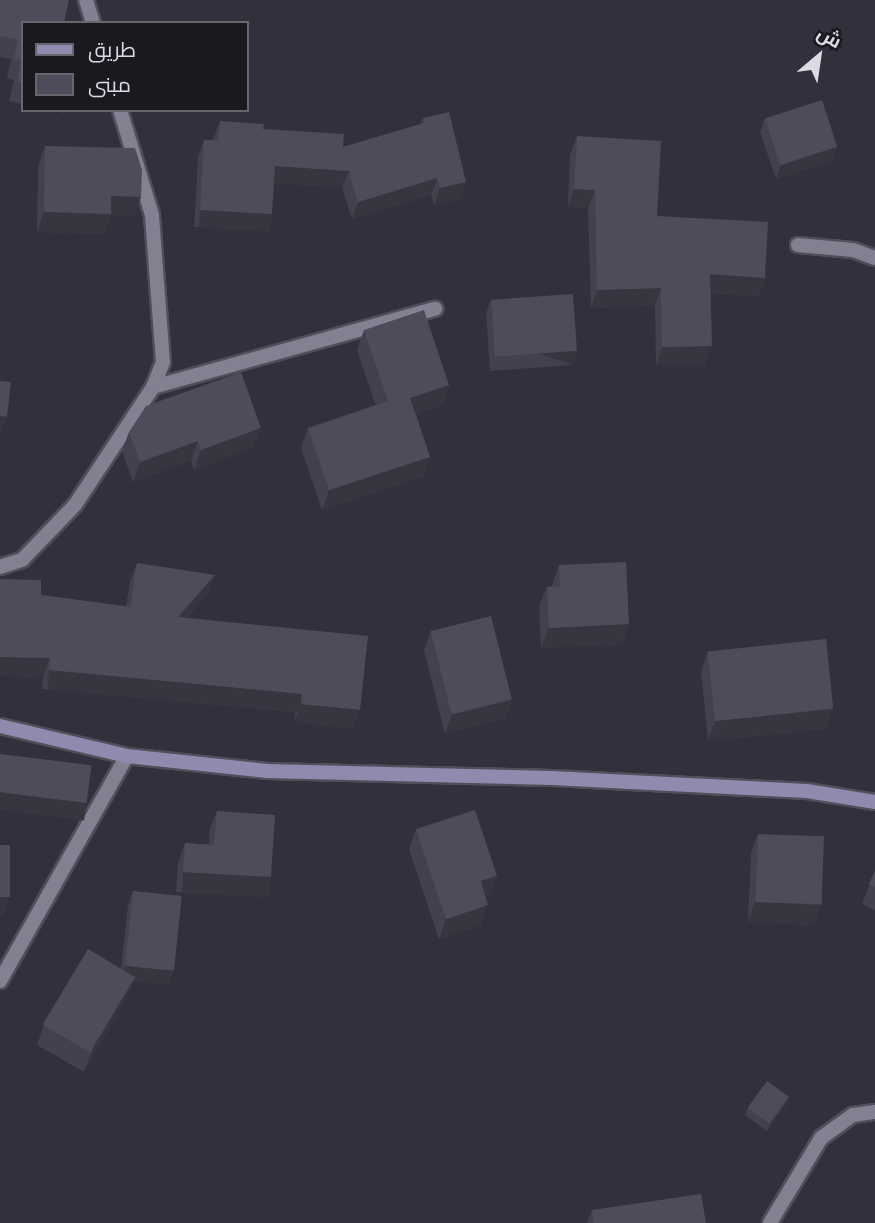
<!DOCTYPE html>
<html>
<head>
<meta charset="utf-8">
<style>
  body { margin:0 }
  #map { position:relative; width:875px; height:1223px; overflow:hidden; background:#32303d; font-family:"Nunito Sans",Cairo,sans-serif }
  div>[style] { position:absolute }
  .roads { filter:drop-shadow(2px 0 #504e59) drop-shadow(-2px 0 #504e59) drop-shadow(0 2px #504e59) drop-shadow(0 -2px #504e59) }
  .street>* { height:14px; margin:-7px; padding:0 7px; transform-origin:7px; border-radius:7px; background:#838191 }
  .secondary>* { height:14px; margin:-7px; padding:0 7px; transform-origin:7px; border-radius:7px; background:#8f8aae }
  .wall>* { inset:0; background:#43414d }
  .shaded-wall>* { inset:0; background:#37353f; transform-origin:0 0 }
  .building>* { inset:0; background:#4e4c5a; transform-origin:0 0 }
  span { translate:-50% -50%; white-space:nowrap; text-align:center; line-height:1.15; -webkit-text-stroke:5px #1a191f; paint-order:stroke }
  .legend { position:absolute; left:21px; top:21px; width:228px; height:91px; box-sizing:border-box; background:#1a191f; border:2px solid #67666d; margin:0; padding:9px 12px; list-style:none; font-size:21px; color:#dbdae3 }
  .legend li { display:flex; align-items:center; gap:14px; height:35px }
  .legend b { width:35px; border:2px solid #67666d }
  .north { position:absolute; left:784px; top:21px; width:70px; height:70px; -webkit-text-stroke:5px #1a191f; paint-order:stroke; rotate:29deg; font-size:19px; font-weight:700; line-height:28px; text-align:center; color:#dbdae3 }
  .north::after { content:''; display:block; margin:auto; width:24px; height:32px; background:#dbdae3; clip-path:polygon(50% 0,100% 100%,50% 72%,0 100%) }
</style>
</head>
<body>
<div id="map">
  <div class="roads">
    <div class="street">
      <i style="left:86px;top:0;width:24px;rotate:73deg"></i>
      <i style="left:798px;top:245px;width:55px;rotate:5.2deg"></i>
      <i style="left:853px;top:250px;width:23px;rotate:20deg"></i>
      <i style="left:153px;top:387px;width:293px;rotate:-15.5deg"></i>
      <i style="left:0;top:567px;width:23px;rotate:-18deg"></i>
      <i style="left:22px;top:560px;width:76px;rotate:-46.1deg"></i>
      <i style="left:75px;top:505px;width:141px;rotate:-56.5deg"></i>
      <i style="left:153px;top:387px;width:27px;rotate:-68deg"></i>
      <i style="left:163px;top:362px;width:147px;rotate:-94.3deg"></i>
      <i style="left:152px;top:215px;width:110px;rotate:-106.9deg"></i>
      <i style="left:0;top:981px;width:258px;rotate:-60.6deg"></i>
      <i style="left:770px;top:1223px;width:99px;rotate:-59deg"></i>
      <i style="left:821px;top:1138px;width:39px;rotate:-36deg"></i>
      <i style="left:853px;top:1115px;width:22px;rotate:-8deg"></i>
    </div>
    <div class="secondary">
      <i style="left:0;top:726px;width:130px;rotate:13.3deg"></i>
      <i style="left:127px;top:756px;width:141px;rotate:6.1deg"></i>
      <i style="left:267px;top:771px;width:285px;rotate:1.4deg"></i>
      <i style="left:552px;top:778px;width:255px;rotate:2.9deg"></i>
      <i style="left:807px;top:791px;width:69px;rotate:9.2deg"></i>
    </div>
  </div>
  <div class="wall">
    <i style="clip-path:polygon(0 0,23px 23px,23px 104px,9px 101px,14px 80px,7px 78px,11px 59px,0 57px)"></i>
    <i style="clip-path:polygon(52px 110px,65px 110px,64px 113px)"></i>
    <i style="clip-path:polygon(423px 118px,460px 199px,434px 205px,431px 195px,352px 219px,342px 188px,274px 183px,266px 231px,194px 227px,198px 157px,204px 140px,213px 140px,220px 121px,263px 129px,343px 147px,421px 124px)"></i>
    <i style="clip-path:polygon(765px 118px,837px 147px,832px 161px,776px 179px,760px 132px)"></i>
    <i style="clip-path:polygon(577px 136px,657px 216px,765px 278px,759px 296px,711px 293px,705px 365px,656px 365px,655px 306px,591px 308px,588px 208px,568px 207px,570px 155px)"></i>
    <i style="clip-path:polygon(45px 146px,134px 216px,110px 216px,104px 234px,37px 232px,38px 166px)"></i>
    <i style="clip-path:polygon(491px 300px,577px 351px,572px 365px,490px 371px,486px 313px)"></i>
    <i style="clip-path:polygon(364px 330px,449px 385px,442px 405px,416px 414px,430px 457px,423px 477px,322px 510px,301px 448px,308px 428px,376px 406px,357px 350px)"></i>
    <i style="clip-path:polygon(129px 432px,254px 447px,194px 470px,191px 461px,133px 482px,122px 451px)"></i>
    <i style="clip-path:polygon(137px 563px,208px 593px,187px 618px,353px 729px,294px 722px,295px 712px,42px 689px,43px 677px,0 676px,0 579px,41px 595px,126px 606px,130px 582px)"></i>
    <i style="clip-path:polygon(559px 565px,629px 624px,622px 644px,541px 648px,539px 606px,547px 587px,552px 586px)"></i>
    <i style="clip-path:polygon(431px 631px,512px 699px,505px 719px,445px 734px,424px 650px)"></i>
    <i style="clip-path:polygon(708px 652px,833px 709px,826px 729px,708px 741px,701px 671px)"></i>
    <i style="clip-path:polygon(217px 811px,271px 877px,264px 897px,176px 892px,178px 863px,185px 843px,209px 845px,209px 831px)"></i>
    <i style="clip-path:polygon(416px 829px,490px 896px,486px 897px,481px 925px,439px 939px,409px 849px)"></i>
    <i style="clip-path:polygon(758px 834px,821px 905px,814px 925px,748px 922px,751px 853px)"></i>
    <i style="clip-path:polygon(875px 871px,875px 910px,862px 904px)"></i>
    <i style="clip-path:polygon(133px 891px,169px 985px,133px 981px,128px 996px,84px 1072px,37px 1045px,44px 1025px,121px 969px,128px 904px)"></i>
    <i style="clip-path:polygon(789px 1097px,787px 1104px,767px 1131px,745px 1115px,748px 1108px)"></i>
    <i style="clip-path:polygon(592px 1210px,706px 1223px,587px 1223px)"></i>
  </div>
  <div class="shaded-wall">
    <i style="clip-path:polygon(837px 147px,832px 161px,776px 179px,781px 165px)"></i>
    <i style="clip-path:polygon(275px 166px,349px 171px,342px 188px,268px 183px)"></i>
    <i style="clip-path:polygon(437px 178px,431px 195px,352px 219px,358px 202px)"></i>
    <i style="clip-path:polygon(466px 182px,460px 199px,434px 205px,440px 188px)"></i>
    <i style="clip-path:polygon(574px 189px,595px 190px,588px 208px,568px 207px)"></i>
    <i style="clip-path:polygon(111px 196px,141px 197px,134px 216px,110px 216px,104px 234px,37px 232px,44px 212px)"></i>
    <i style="left:200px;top:210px;width:72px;height:18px;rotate:3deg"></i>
    <i style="clip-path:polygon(710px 274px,765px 278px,759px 296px,704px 292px)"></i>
    <i style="clip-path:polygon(661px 288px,655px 306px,591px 308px,597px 290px)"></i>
    <i style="clip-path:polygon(712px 346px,705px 365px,656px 365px,662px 347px)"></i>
    <i style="left:577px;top:351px;width:15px;height:82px;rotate:110deg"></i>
    <i style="clip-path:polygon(449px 385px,442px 405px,403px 418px,410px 398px)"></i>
    <i style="clip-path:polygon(0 416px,7px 417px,0 435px)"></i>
    <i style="clip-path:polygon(261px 428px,254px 447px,194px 470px,201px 450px)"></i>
    <i style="clip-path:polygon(198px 441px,191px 461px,133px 482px,140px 462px)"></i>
    <i style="clip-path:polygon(430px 457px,423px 477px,322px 510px,329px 490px)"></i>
    <i style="clip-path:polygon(215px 575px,208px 593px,172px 636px,178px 617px)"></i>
    <i style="clip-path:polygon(629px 624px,622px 644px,541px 648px,549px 628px)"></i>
    <i style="clip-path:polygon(0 657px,50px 658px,43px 677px,0 676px)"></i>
    <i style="left:49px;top:670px;width:254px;height:20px;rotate:5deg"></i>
    <i style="clip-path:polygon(512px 699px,505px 719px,445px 734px,452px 714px)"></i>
    <i style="clip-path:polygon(301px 704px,360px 710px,353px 729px,294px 722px)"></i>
    <i style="clip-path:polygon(833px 709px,826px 729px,708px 741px,715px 721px)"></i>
    <i style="left:0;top:792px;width:87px;height:18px;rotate:7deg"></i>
    <i style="left:183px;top:872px;width:88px;height:21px;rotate:3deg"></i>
    <i style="clip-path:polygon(497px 876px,490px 896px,473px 901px,481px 881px)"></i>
    <i style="clip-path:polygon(0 897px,9px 898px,3px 915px,0 915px)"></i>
    <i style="clip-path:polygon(755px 902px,821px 905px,814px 925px,748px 922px)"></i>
    <i style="clip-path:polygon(488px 905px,481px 925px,439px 939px,446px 919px)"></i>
    <i style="clip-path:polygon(125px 966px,174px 971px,169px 985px,133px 981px,128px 996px,84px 1072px)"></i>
    <i style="clip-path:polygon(789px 1097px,787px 1104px,767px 1131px,770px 1124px)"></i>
  </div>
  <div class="building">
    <i style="clip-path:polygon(0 0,69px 0,64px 23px,23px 23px,23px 82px,17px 81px,21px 60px,14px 59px,18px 39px,0 36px)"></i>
    <i style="left:822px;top:100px;width:49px;height:60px;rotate:72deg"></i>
    <i style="clip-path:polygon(449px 112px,466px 182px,440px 188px,437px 178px,358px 202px,349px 171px,275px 166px,272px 214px,200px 210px,204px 140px,218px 141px,220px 121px,264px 124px,263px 129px,344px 134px,343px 147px,424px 123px,423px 118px)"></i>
    <i style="clip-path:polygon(577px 136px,661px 141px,657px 216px,768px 222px,765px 278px,710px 274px,712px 346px,662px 347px,661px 288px,597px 290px,595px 190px,574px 189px)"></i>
    <i style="clip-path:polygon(45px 146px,135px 148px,142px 170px,141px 197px,111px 196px,111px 214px,44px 212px)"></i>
    <i style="left:573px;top:294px;width:57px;height:82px;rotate:86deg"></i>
    <i style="clip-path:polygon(424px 310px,449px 385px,410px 398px,430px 457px,329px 490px,308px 428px,388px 401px,364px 330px)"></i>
    <i style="clip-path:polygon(241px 372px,261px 428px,201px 450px,198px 441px,140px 462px,129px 432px,146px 406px)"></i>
    <i style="clip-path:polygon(0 381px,11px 382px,7px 417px,0 416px)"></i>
    <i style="clip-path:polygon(626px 562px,629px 624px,549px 628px,547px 587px,560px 586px,559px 565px)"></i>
    <i style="clip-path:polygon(137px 563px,215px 575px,178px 617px,368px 636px,360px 710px,301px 704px,302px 694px,49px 670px,50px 658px,0 657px,0 579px,41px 580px,41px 595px,130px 607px)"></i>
    <i style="left:491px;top:616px;width:86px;height:62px;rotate:76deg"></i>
    <i style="left:826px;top:639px;width:70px;height:119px;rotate:84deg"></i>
    <i style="left:0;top:754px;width:92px;height:38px;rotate:7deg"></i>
    <i style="clip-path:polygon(475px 810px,497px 876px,481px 881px,488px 905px,446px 919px,416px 829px)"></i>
    <i style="clip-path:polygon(217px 811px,275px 815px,271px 877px,183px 872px,185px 843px,214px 845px)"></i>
    <i style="left:758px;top:834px;width:66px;height:68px;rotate:2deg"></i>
    <i style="left:0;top:845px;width:10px;height:52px"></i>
    <i style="clip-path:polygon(875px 871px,875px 887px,869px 884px)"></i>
    <i style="left:133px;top:891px;width:49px;height:75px;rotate:6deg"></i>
    <i style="left:88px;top:949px;width:55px;height:88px;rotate:31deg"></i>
    <i style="left:767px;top:1081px;width:27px;height:33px;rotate:36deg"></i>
    <i style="clip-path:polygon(701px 1194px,706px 1223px,594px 1223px,592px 1210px)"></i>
  </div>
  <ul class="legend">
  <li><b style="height:9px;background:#8f8aae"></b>طريق</li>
  <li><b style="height:19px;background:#4e4c5a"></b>مبنى</li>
  </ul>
  <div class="north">ش</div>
</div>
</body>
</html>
